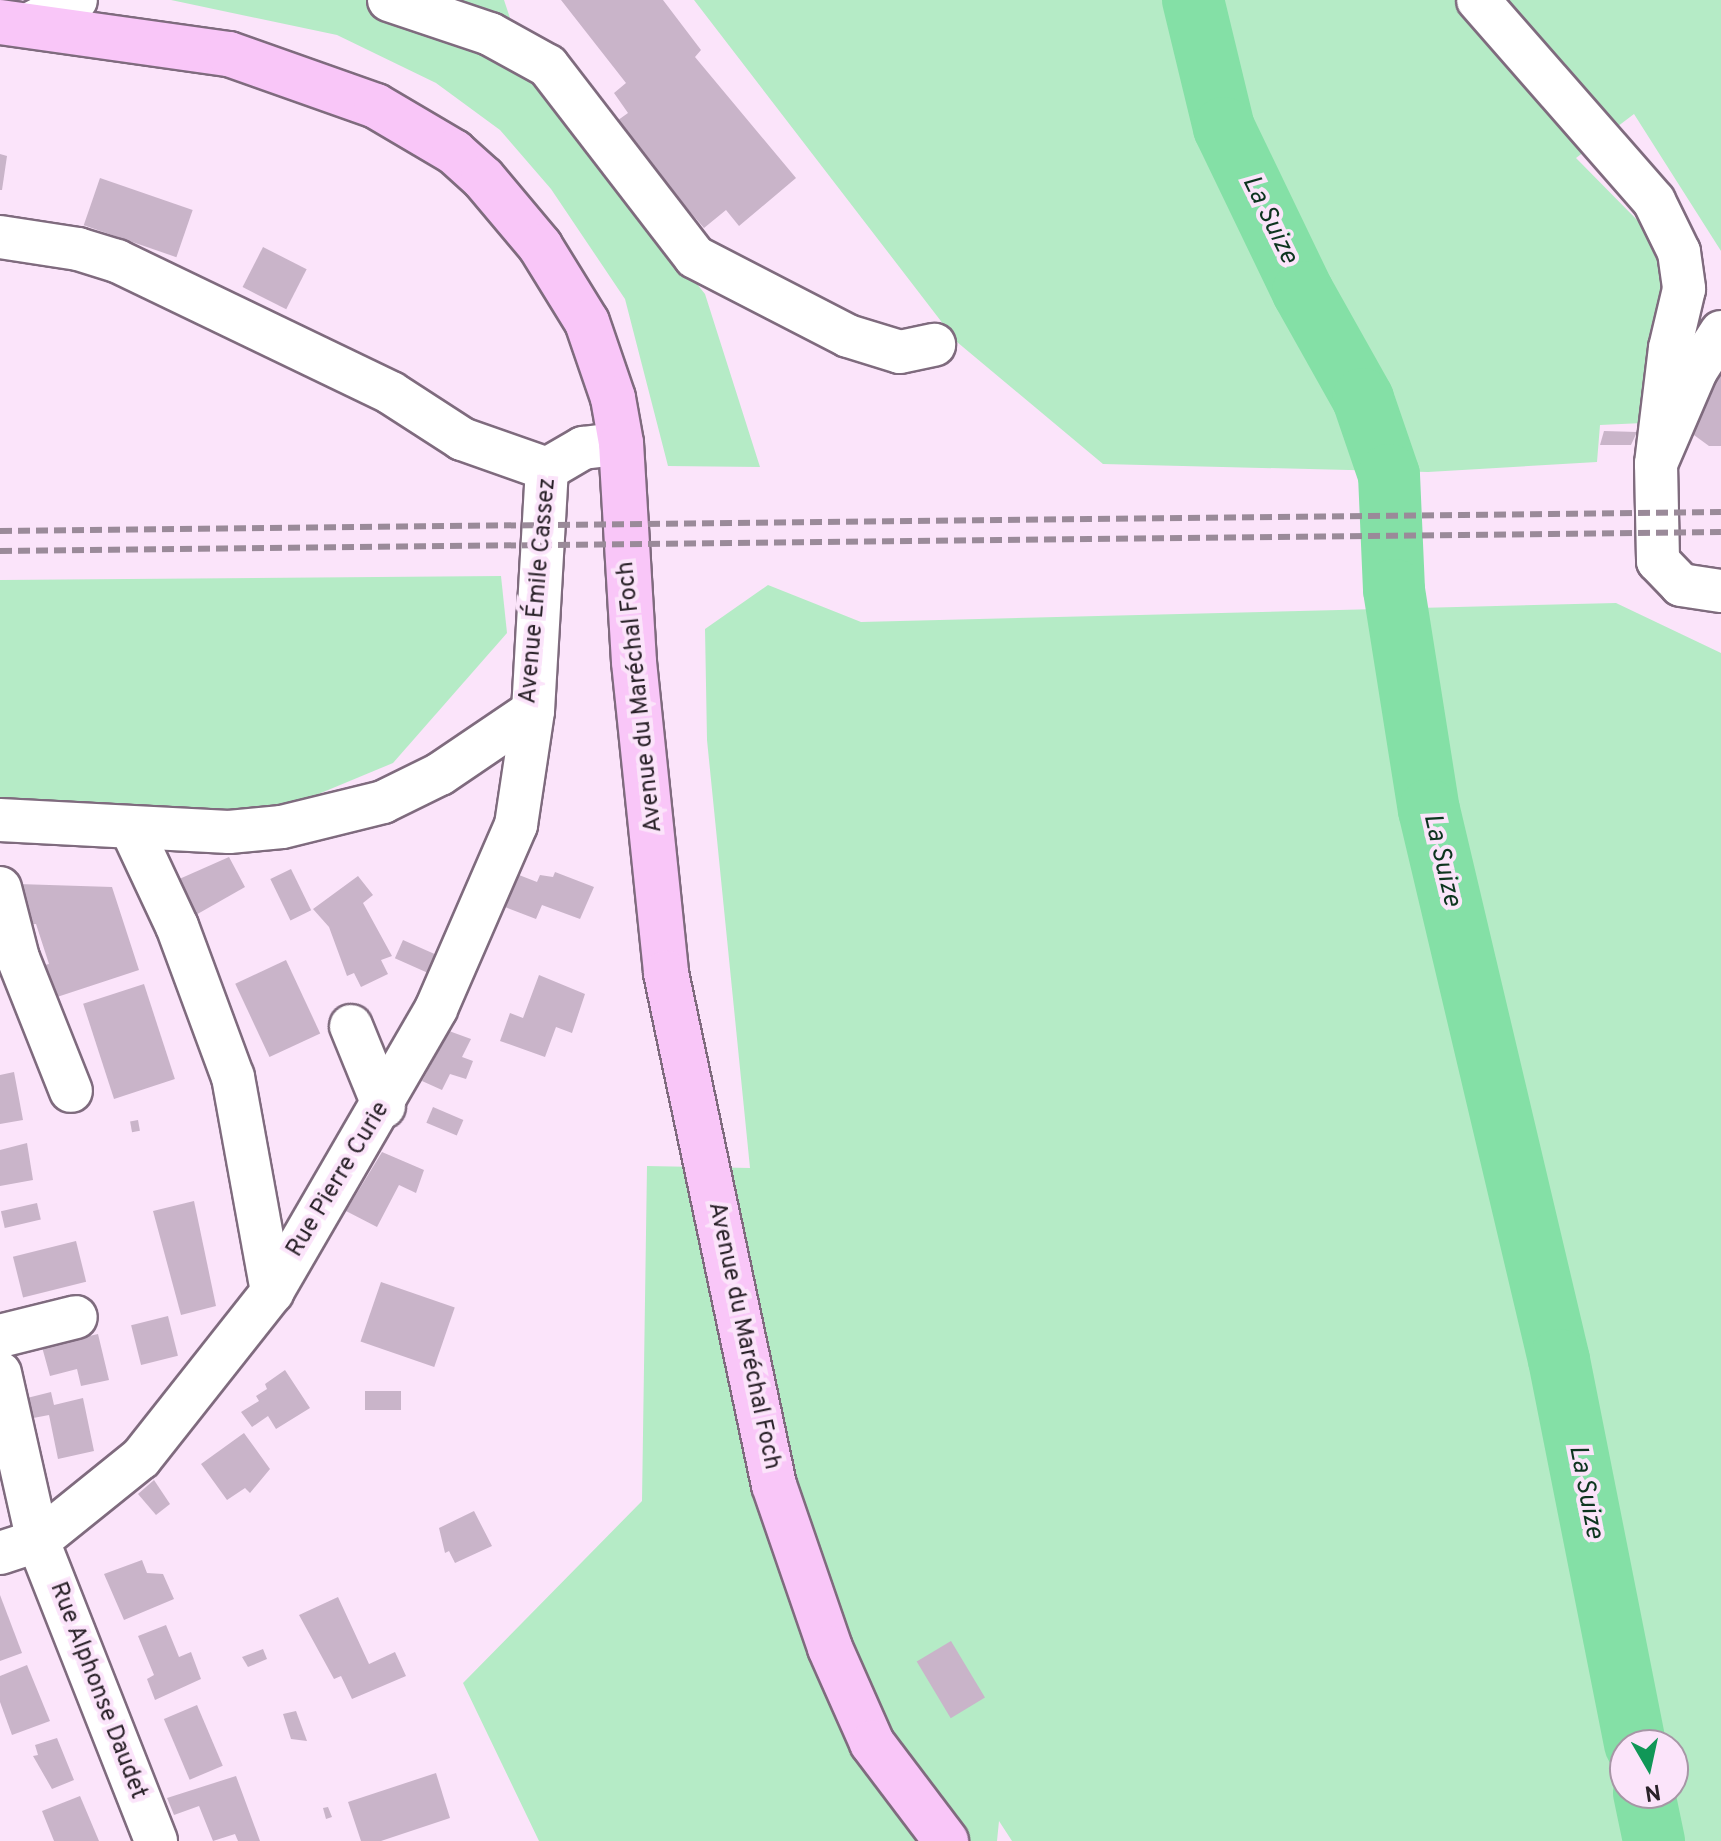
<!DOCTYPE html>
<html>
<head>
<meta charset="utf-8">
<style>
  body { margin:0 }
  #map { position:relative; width:1721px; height:1841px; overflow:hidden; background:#fbe4fa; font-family:Overpass,sans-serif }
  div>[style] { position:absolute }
  .green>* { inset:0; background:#b5ebc6 }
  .river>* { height:62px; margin:-31px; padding:0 31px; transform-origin:31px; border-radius:31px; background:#84e0a6 }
  .building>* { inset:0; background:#c9b4c9; transform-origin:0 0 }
  .roads { filter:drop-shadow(2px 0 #7f6b7e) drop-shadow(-2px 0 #7f6b7e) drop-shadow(0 2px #7f6b7e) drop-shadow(0 -2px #7f6b7e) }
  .minor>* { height:42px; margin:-21px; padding:0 21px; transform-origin:21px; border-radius:21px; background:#fff }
  .major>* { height:44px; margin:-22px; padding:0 22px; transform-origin:22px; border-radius:22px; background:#f9c6f8 }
  .rail>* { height:6px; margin-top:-3px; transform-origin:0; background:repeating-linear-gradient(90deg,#9a8a99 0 12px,transparent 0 18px) }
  span { translate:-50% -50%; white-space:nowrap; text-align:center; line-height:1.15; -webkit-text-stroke:8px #fbe4fa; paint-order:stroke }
  .street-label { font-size:24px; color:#2a2229 }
  .water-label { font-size:26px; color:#0d351f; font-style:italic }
  .north { position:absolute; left:1609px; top:1729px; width:80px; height:80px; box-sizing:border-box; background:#fbe4fa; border:2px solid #a796a6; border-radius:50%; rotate:171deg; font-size:22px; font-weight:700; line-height:32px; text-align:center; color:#2a2229 }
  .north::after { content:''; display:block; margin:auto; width:28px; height:36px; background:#109757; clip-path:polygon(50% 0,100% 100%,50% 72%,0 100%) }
</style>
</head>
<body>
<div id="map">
  <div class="green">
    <i style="clip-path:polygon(171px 0,504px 0,529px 75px,705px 294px,760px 467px,668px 466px,625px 299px,551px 189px,500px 130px,436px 83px,337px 35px)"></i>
    <i style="clip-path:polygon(694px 0,1721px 0,1721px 251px,1634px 114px,1576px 158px,1643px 226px,1665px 259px,1664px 303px,1643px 423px,1600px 425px,1597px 462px,1428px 472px,1103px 464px,957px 342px)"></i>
    <i style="clip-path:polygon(501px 576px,507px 633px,393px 763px,280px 810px,130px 812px,0 799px,0 580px)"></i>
    <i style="clip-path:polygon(evenodd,768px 585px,861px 622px,1616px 603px,1721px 653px,1721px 1841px,1012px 1841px,999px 1821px,997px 1841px,539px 1841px,463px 1683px,642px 1501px,647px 1166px,750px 1168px,707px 740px,705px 629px,768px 585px,1625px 1745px,1673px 1745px,1673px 1793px,1625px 1793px,1625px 1745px)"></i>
  </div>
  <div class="river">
    <i style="left:1193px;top:0;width:132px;rotate:76.4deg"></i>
    <i style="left:1224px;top:128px;width:182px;rotate:64.3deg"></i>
    <i style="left:1303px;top:292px;width:123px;rotate:60.7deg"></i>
    <i style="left:1363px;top:399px;width:80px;rotate:71.1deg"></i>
    <i style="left:1389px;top:475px;width:115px;rotate:87.5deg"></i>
    <i style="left:1394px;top:590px;width:223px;rotate:81deg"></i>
    <i style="left:1429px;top:810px;width:565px;rotate:76.7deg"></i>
    <i style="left:1559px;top:1360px;width:392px;rotate:78.8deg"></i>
    <i style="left:1644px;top:1793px;width:49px;rotate:78.2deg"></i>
  </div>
  <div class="building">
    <i style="clip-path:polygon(561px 0,663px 0,701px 50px,695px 57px,796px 178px,739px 226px,726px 210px,704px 228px,614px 123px,628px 113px,614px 93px,626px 83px)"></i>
    <i style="clip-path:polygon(0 154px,7px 156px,2px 190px,0 190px)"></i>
    <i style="left:100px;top:178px;width:98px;height:50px;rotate:19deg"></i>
    <i style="left:263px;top:247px;width:49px;height:45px;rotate:27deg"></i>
    <i style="clip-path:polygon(1721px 365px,1721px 446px,1709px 446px,1683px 427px,1716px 381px,1712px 377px)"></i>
    <i style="clip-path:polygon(1604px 431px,1637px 432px,1631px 445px,1600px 445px)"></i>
    <i style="clip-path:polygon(229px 857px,245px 887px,194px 916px,177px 880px)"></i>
    <i style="left:291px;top:869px;width:46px;height:23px;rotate:64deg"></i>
    <i style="clip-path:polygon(555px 872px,594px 887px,580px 919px,542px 905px,536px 919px,505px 907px,519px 875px,537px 882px,540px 875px,553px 877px)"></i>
    <i style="clip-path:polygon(358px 876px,373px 895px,363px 903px,392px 956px,381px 960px,388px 974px,361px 987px,354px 973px,347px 976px,329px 927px,313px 909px)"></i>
    <i style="clip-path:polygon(18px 884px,112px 887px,139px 970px,51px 999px,40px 966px,49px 964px,36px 924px,16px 925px)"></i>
    <i style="left:403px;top:940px;width:37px;height:20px;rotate:24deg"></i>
    <i style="left:286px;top:960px;width:81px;height:56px;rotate:65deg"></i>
    <i style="clip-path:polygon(539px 975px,585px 994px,572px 1033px,556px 1027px,545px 1057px,500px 1041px,510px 1013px,523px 1018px)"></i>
    <i style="left:144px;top:984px;width:100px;height:64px;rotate:72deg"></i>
    <i style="clip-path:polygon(449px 1031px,471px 1039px,462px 1057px,473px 1061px,466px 1079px,450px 1074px,442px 1090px,422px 1081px)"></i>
    <i style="clip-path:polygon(14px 1072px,23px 1120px,0 1124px,0 1075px)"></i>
    <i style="left:433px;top:1107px;width:33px;height:17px;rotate:23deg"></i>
    <i style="left:138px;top:1120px;width:11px;height:8px;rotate:80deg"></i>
    <i style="clip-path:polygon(27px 1143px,33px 1180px,0 1186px,0 1150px)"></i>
    <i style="clip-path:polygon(382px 1152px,424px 1170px,416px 1193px,399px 1185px,377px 1227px,346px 1211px)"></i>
    <i style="clip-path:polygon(194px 1201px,216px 1306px,181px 1315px,153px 1211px)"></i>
    <i style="left:37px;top:1203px;width:17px;height:37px;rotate:77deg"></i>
    <i style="left:76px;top:1241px;width:42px;height:65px;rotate:76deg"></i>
    <i style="left:381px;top:1282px;width:78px;height:63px;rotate:19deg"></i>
    <i style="left:168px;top:1316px;width:41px;height:38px;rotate:76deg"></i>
    <i style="clip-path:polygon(98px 1334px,109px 1380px,81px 1386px,77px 1369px,50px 1376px,42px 1347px)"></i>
    <i style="clip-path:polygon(285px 1370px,310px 1408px,276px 1429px,268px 1416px,252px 1427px,241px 1412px,259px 1401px,256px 1396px,267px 1389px,265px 1384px)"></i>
    <i style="left:401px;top:1391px;width:19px;height:36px;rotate:90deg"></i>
    <i style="clip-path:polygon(51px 1392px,54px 1405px,83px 1398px,94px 1451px,58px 1459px,49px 1415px,28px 1419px,23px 1399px)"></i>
    <i style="clip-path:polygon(244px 1433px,270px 1469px,250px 1493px,245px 1488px,227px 1500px,201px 1464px)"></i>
    <i style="clip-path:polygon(154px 1480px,170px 1504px,156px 1515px,138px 1494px)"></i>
    <i style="clip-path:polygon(474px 1511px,492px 1546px,455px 1563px,449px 1551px,445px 1553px,439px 1528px)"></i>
    <i style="clip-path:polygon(142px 1560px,147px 1573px,163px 1574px,174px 1599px,124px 1620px,104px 1574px)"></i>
    <i style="clip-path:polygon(0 1595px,22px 1653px,0 1661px)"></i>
    <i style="clip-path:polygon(338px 1597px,369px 1664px,395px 1652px,406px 1676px,352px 1699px,341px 1676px,334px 1679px,299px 1615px)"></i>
    <i style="clip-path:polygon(166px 1625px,179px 1657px,191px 1652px,201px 1679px,155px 1700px,147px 1679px,154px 1675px,138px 1636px)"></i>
    <i style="left:951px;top:1641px;width:66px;height:40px;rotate:59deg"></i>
    <i style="clip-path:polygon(263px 1649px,267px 1659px,248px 1667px,242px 1657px)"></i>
    <i style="clip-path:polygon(27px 1665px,50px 1721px,12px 1735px,0 1702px,0 1676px)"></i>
    <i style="left:197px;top:1705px;width:66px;height:36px;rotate:67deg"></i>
    <i style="clip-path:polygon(296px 1711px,307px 1741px,291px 1739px,283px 1714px)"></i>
    <i style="clip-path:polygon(57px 1738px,74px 1780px,52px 1789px,33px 1756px,38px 1755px,35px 1745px)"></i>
    <i style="clip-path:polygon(436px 1773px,450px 1818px,381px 1841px,361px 1841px,348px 1802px)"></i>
    <i style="clip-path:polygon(236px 1776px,260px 1841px,238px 1841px,235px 1834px,213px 1841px,199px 1806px,174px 1815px,167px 1798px)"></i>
    <i style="clip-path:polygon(80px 1796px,99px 1841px,54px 1841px,42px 1811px)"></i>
    <i style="clip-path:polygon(328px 1807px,332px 1817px,326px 1819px,323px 1808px)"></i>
  </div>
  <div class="roads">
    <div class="minor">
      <i style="left:389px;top:0;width:107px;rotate:18.6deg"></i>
      <i style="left:490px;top:34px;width:66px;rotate:28.9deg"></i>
      <i style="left:548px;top:66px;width:241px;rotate:52.4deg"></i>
      <i style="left:695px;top:257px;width:172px;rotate:27.3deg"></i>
      <i style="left:848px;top:336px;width:54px;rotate:17.1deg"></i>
      <i style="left:900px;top:352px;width:35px;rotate:-12deg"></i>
      <i style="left:1478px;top:0;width:267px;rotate:48.8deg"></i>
      <i style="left:1654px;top:201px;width:57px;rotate:63.9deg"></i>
      <i style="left:1679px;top:252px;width:37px;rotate:82deg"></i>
      <i style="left:1684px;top:289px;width:61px;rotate:103.3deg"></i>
      <i style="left:1670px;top:348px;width:117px;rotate:96.9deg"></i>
      <i style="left:28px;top:25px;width:54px;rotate:-27.5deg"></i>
      <i style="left:0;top:237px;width:79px;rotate:8.7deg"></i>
      <i style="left:78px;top:249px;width:41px;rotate:17.1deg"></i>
      <i style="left:117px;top:261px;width:304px;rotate:25.7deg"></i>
      <i style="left:391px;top:393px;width:85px;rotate:32.9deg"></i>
      <i style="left:462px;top:439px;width:90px;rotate:19.4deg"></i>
      <i style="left:1721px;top:332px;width:46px;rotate:122.7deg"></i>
      <i style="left:1696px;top:371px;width:101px;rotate:113.3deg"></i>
      <i style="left:1656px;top:464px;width:97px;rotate:88.8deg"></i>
      <i style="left:1658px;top:561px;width:33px;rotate:46deg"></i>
      <i style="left:1681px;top:585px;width:40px;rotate:8.5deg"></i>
      <i style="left:0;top:820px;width:229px;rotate:3deg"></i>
      <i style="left:229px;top:832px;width:53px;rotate:-5.4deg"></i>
      <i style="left:282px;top:827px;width:104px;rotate:-13.9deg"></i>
      <i style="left:383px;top:802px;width:64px;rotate:-26.2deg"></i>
      <i style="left:440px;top:774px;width:112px;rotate:-34.1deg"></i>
      <i style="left:533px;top:711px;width:242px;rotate:-86.7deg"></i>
      <i style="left:547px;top:469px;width:42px;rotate:-30.3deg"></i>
      <i style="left:583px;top:448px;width:38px;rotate:-7deg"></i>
      <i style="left:131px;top:828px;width:108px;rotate:64.9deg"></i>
      <i style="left:177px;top:926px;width:161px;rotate:69.7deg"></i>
      <i style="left:233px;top:1077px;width:219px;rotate:79.7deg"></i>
      <i style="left:0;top:888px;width:72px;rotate:75.6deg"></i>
      <i style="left:18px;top:958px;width:143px;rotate:68.3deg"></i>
      <i style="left:351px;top:1026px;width:87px;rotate:67.8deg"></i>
      <i style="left:0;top:1336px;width:78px;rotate:-14deg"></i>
      <i style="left:0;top:1373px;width:172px;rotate:77.3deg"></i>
      <i style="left:38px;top:1541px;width:322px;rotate:68.5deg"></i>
      <i style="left:0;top:1553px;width:40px;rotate:-18deg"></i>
      <i style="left:38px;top:1541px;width:132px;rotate:-38.9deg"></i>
      <i style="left:141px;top:1458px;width:211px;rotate:-51.7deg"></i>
      <i style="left:272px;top:1292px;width:327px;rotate:-59.9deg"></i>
      <i style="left:436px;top:1009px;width:201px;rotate:-66.5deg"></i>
      <i style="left:516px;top:825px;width:115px;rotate:-81.5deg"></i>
    </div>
    <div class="major">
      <i style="left:0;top:22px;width:231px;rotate:8deg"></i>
      <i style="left:229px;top:54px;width:156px;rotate:19.5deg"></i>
      <i style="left:376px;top:106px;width:91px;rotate:30.5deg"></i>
      <i style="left:454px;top:152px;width:39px;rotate:42deg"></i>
      <i style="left:483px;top:178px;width:89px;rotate:50deg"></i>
      <i style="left:540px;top:246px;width:89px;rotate:58.3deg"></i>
      <i style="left:587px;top:322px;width:80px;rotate:71.1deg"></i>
      <i style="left:613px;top:398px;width:46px;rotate:79.9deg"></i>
      <i style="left:621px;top:443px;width:219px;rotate:86.6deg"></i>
      <i style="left:634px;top:662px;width:313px;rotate:84.1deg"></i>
      <i style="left:666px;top:973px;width:523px;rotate:78.09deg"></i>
      <i style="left:774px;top:1485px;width:172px;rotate:71deg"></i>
      <i style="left:830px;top:1648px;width:104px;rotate:66.1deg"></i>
      <i style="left:872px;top:1743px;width:123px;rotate:52.9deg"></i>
    </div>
  </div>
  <div class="rail">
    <i style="left:0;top:531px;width:1721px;rotate:-0.63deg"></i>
    <i style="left:0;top:551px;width:1721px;rotate:-0.63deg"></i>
  </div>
  <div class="street-label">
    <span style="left:539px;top:591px;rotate:-85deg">Avenue Émile Cassez</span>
    <span style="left:641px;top:697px;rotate:-96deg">Avenue du Maréchal Foch</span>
    <span style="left:339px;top:1180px;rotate:-59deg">Rue Pierre Curie</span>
    <span style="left:743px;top:1336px;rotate:78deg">Avenue du Maréchal Foch</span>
    <span style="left:97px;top:1691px;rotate:69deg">Rue Alphonse Daudet</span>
  </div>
  <div class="water-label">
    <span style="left:1269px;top:220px;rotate:64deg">La Suize</span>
    <span style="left:1441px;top:860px;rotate:77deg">La Suize</span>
    <span style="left:1585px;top:1492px;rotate:79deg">La Suize</span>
  </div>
  <div class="north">N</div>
</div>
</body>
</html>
